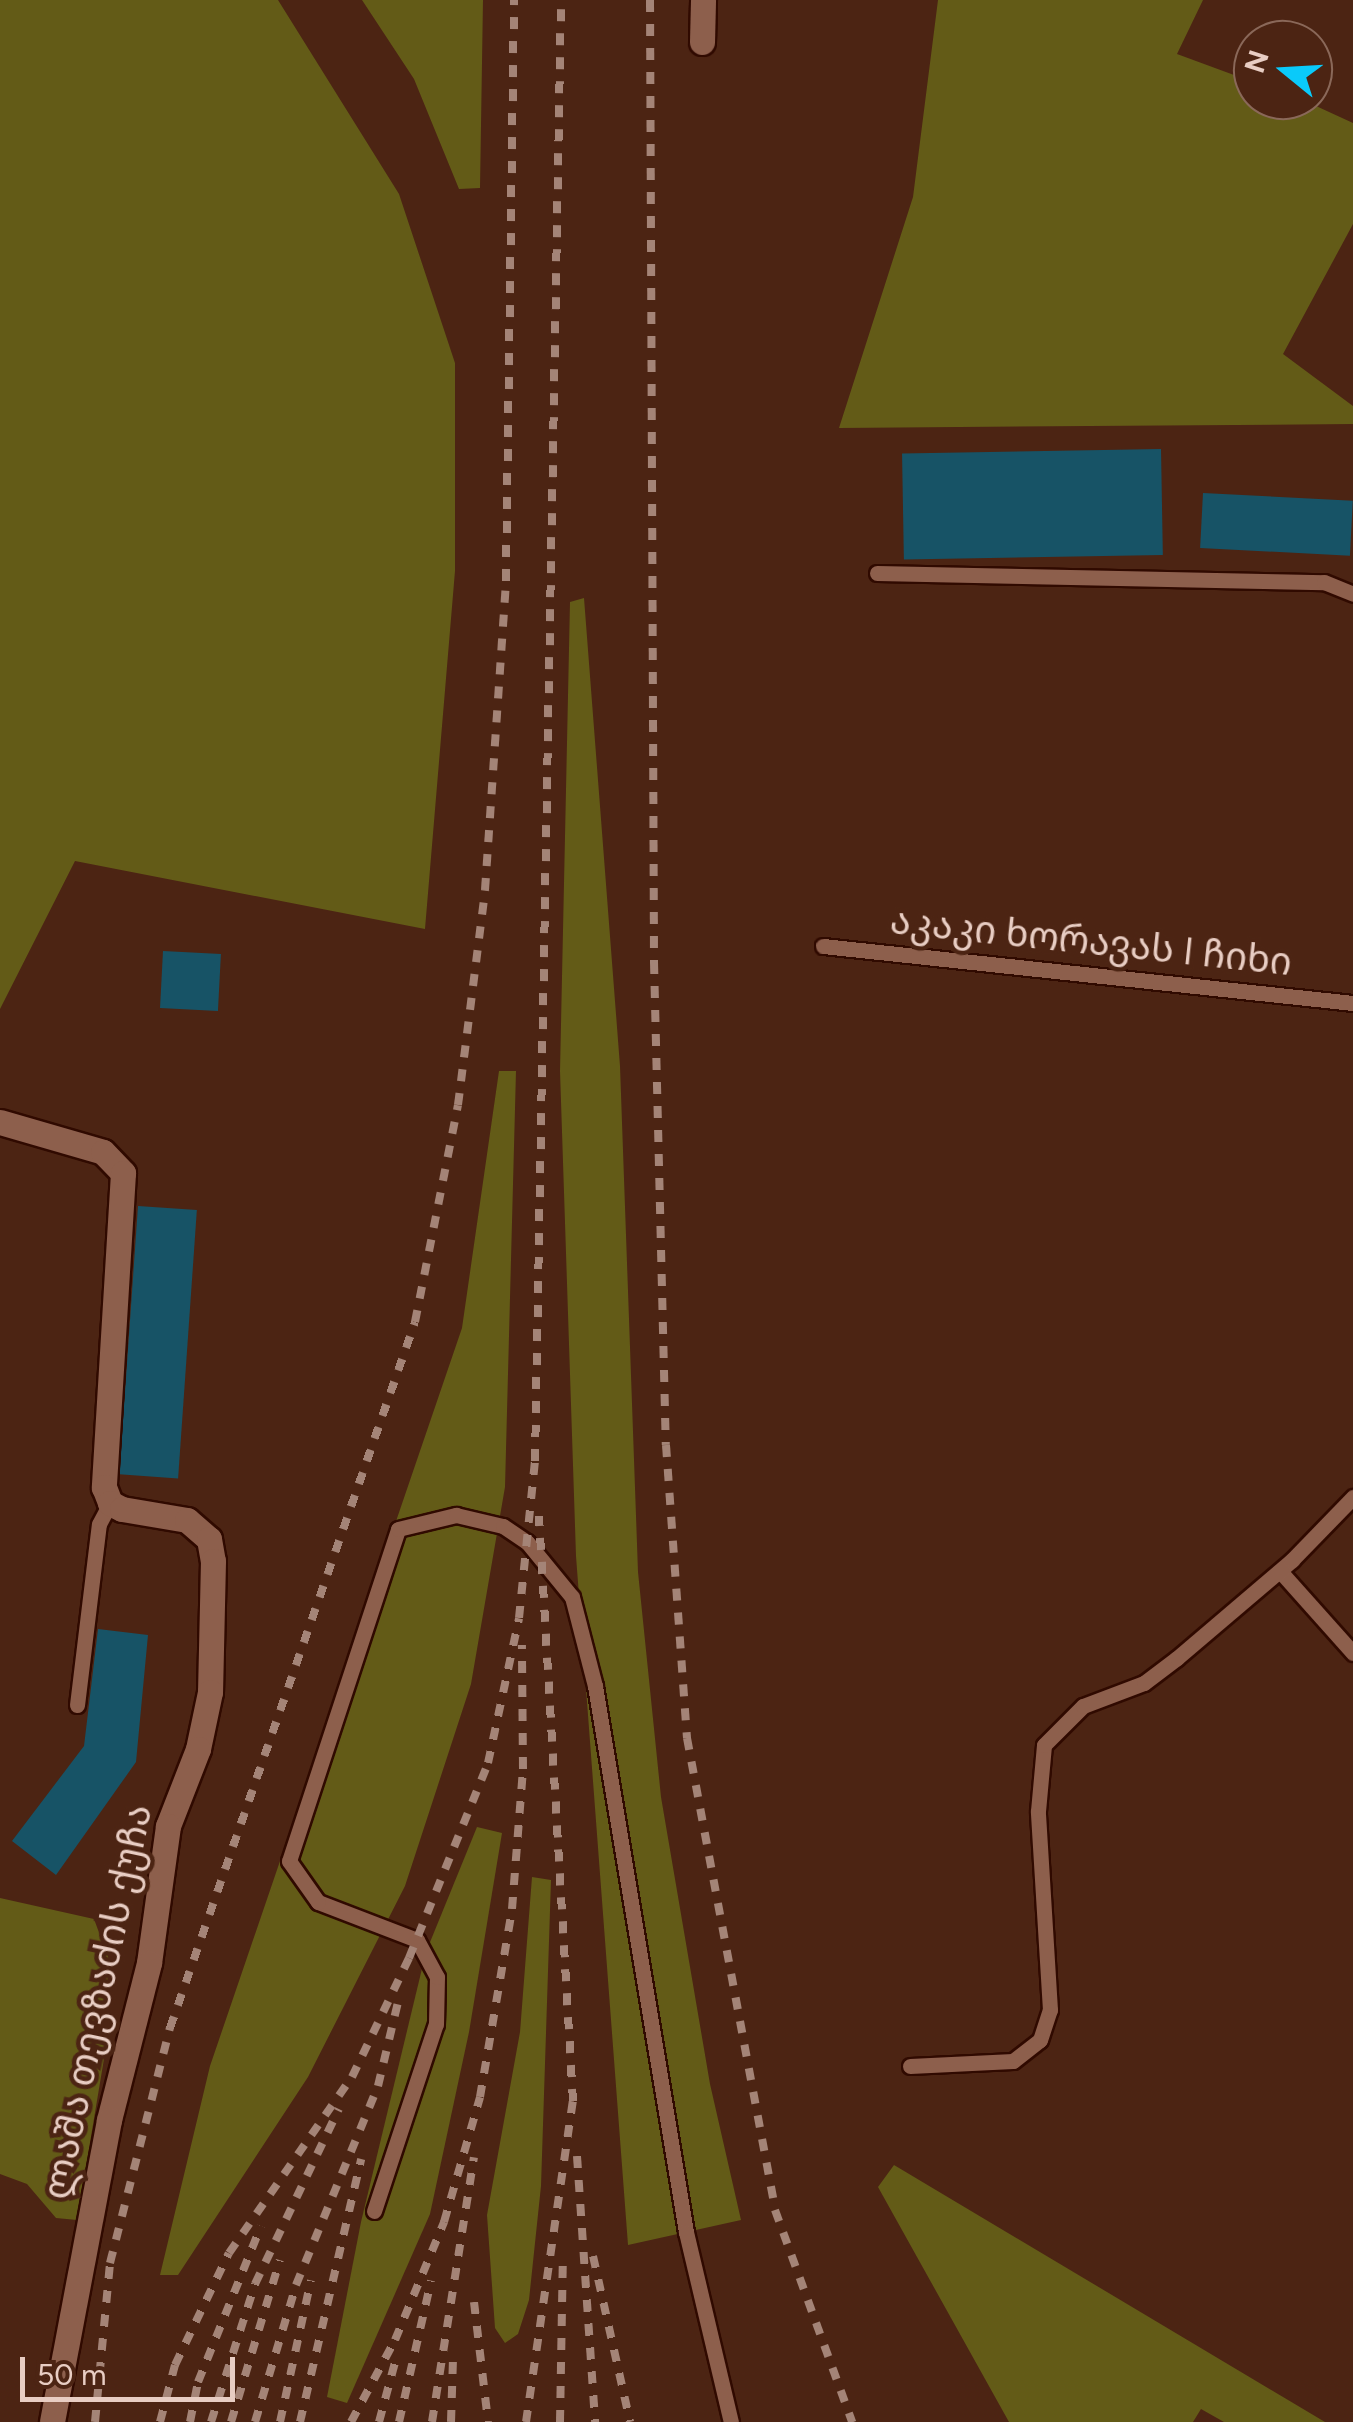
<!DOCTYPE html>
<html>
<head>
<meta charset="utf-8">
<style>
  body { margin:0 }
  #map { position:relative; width:1353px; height:2422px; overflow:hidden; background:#4c2413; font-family:Figtree,"Noto Sans Georgian",sans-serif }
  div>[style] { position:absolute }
  .green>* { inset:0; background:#635b17 }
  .building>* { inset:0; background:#175366; transform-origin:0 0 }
  .roads { filter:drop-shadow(2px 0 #300a00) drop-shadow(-2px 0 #300a00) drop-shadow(0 2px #300a00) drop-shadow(0 -2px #300a00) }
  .service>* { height:15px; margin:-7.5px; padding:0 7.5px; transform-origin:7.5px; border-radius:7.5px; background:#8d5f4c }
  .minor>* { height:25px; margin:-12.5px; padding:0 12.5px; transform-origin:12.5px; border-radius:12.5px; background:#8d5f4c }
  .rail>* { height:8px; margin-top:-4px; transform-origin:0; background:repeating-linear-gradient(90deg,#a48477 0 12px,transparent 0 24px) }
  span { translate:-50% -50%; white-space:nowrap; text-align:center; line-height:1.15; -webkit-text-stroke:9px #4c2413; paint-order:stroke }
  .street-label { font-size:38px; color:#e8cdc3 }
  .north { position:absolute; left:1233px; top:20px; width:100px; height:100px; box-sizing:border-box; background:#4c2413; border:2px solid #8a6859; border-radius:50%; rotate:288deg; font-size:28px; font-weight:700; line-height:40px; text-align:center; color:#e8cdc3 }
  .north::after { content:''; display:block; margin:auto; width:35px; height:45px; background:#0acafa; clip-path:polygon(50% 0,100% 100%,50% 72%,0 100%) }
  .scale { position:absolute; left:20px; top:2357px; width:215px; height:45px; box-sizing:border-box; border:5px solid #e8cdc3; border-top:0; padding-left:12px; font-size:30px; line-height:35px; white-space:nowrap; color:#e8cdc3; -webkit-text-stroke:8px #4c2413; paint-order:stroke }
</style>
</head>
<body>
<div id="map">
  <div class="green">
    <i style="clip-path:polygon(0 0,278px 0,399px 194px,455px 363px,455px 571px,425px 929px,75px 861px,0 1009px)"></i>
    <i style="clip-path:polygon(362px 0,483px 0,480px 188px,459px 189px,414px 79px)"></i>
    <i style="clip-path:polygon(938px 0,1203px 0,1177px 54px,1253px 82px,1253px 100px,1303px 100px,1353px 123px,1353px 224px,1283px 354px,1353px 406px,1353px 424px,839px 428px,913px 197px)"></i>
    <i style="clip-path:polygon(584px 598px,620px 1066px,638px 1572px,661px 1797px,710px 2084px,741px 2220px,628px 2245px,576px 1556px,560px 1071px,570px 602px)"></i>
    <i style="clip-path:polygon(499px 1071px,516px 1071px,505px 1487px,471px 1684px,405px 1886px,308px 2077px,178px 2275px,160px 2275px,210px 2066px,462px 1328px)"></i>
    <i style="clip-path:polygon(477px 1827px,502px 1833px,469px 2032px,430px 2214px,347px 2403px,327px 2397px,361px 2222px,426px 1952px)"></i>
    <i style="clip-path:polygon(532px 1877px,551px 1880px,541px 2186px,529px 2300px,518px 2334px,505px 2343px,495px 2328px,487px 2215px,520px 2032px)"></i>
    <i style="clip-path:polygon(0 1898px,94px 1919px,111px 1965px,97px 2031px,108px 2035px,77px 2220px,56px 2218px,27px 2184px,0 2174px)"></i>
    <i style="clip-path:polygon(894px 2165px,1325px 2422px,1224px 2422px,1201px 2409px,1193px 2422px,1009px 2422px,878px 2187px)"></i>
  </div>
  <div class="building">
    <i style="left:1161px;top:449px;width:106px;height:259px;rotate:89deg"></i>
    <i style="left:1203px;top:493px;width:150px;height:55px;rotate:3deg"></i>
    <i style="left:163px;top:951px;width:58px;height:57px;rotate:3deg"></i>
    <i style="left:138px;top:1206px;width:59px;height:269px;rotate:4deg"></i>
    <i style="clip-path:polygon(98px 1629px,148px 1635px,136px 1762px,56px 1875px,12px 1841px,84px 1746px)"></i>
  </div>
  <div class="roads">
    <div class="service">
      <i style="left:877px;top:573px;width:447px;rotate:1.2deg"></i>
      <i style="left:1324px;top:582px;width:31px;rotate:22deg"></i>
      <i style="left:823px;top:946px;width:533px;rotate:6.14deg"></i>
      <i style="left:1280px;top:1571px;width:110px;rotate:48.3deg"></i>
      <i style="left:77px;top:1705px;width:182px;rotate:-83.1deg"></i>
      <i style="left:99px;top:1524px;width:24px;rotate:-62deg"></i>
      <i style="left:910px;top:2066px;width:103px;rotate:-2.8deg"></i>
      <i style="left:1013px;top:2061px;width:34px;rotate:-38deg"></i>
      <i style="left:1040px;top:2040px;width:32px;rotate:-72deg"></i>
      <i style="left:1050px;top:2010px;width:199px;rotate:-93.5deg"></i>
      <i style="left:1038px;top:1811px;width:66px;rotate:-84.8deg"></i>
      <i style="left:1044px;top:1745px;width:55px;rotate:-45deg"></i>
      <i style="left:1083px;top:1706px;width:65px;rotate:-20.7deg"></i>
      <i style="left:1144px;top:1683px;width:41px;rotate:-37.1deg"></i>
      <i style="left:1177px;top:1658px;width:151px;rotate:-40.4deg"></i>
      <i style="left:1292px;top:1560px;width:88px;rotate:-45.9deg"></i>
      <i style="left:374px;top:2211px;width:197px;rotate:-71.7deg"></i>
      <i style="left:436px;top:2024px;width:47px;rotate:-88.8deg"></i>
      <i style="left:437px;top:1977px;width:42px;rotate:-118.4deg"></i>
      <i style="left:417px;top:1940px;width:106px;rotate:-159deg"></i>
      <i style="left:318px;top:1902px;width:50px;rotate:-125.3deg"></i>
      <i style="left:289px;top:1861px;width:349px;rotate:-71.8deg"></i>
      <i style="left:398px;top:1529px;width:60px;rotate:-13.6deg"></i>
      <i style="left:456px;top:1515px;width:48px;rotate:13.2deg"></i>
      <i style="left:503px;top:1526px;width:29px;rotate:34deg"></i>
      <i style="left:527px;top:1542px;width:71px;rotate:50.7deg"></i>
      <i style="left:572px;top:1597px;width:92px;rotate:75.5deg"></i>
      <i style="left:595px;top:1686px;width:554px;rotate:80.54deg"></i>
      <i style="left:686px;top:2232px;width:195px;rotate:76.7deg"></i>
    </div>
    <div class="minor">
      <i style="left:702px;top:42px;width:42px;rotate:-88.6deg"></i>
      <i style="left:0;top:1122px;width:107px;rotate:16.2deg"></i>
      <i style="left:103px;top:1152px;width:29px;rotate:46deg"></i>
      <i style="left:123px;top:1173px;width:315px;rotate:93.5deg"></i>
      <i style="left:104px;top:1487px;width:17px;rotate:69deg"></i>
      <i style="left:110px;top:1503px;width:13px;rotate:27deg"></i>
      <i style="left:122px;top:1509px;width:66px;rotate:9.6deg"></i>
      <i style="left:187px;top:1520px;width:29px;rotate:41deg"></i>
      <i style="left:209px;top:1539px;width:22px;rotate:80deg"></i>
      <i style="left:213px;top:1561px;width:131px;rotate:91.3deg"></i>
      <i style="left:210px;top:1692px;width:58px;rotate:101.9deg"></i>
      <i style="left:198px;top:1749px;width:83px;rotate:111.3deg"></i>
      <i style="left:168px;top:1826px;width:138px;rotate:97.9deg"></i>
      <i style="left:149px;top:1963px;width:162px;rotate:104.3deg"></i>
      <i style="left:109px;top:2120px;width:307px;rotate:100.7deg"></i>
    </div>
  </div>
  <div class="rail">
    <i style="left:650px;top:0;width:962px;rotate:89.76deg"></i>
    <i style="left:654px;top:962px;width:483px;rotate:88.6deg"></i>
    <i style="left:666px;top:1445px;width:294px;rotate:85.9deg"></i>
    <i style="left:687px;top:1738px;width:480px;rotate:79.4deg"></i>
    <i style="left:775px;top:2210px;width:226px;rotate:70deg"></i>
    <i style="left:577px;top:2156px;width:267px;rotate:86.1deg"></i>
    <i style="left:593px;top:2256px;width:170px;rotate:77.4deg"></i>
    <i style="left:474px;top:2302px;width:121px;rotate:83.3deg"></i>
    <i style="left:95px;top:2422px;width:160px;rotate:-84.6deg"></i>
    <i style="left:110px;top:2263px;width:243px;rotate:-75.7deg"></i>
    <i style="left:170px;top:2028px;width:747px;rotate:-70.86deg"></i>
    <i style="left:415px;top:1322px;width:221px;rotate:-78.8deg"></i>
    <i style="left:458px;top:1105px;width:217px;rotate:-82.8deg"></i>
    <i style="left:485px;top:890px;width:310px;rotate:-86.1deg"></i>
    <i style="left:506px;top:581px;width:581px;rotate:-89.21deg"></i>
    <i style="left:160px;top:2422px;width:59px;rotate:-75.3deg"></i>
    <i style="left:175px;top:2365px;width:124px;rotate:-64.3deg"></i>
    <i style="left:229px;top:2253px;width:215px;rotate:-55.1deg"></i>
    <i style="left:352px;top:2077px;width:132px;rotate:-64.4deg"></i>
    <i style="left:409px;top:1958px;width:210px;rotate:-67.9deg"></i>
    <i style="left:488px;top:1763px;width:148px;rotate:-77.9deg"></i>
    <i style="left:519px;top:1618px;width:158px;rotate:-84.2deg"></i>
    <i style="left:535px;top:1461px;width:1461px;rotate:-88.98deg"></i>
    <i style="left:190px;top:2422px;width:41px;rotate:-78.7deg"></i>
    <i style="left:198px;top:2382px;width:168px;rotate:-68deg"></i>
    <i style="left:211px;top:2422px;width:145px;rotate:-72.3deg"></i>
    <i style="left:255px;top:2284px;width:194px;rotate:-64.4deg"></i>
    <i style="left:231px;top:2422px;width:169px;rotate:-73.2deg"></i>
    <i style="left:255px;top:2422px;width:143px;rotate:-73.3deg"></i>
    <i style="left:296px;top:2285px;width:215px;rotate:-67.6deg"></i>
    <i style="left:378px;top:2086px;width:86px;rotate:-76.6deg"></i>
    <i style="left:280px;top:2422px;width:145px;rotate:-77.7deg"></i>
    <i style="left:300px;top:2422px;width:270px;rotate:-76.9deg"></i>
    <i style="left:351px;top:2422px;width:93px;rotate:-61.8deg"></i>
    <i style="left:395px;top:2340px;width:128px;rotate:-67.4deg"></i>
    <i style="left:444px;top:2222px;width:130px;rotate:-73.9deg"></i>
    <i style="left:480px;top:2097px;width:191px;rotate:-80.3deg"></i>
    <i style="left:512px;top:1909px;width:140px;rotate:-85.5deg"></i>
    <i style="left:523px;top:1769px;width:124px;rotate:-90.5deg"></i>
    <i style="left:379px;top:2422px;width:69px;rotate:-75deg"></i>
    <i style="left:399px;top:2422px;width:145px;rotate:-77.2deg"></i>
    <i style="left:432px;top:2422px;width:268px;rotate:-81deg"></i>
    <i style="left:451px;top:2422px;width:63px;rotate:-88.2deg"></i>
    <i style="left:526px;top:2422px;width:324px;rotate:-81.7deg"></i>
    <i style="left:573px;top:2101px;width:586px;rotate:-93.33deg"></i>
    <i style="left:560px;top:2422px;width:164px;rotate:-89deg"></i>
  </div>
  <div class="street-label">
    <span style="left:1091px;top:942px;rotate:6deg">აკაკი ხორავას I ჩიხი</span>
    <span style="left:98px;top:2002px;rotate:-78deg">ლაშა თევზაძის ქუჩა</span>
  </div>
  <div class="north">N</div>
  <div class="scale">50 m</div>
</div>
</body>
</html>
